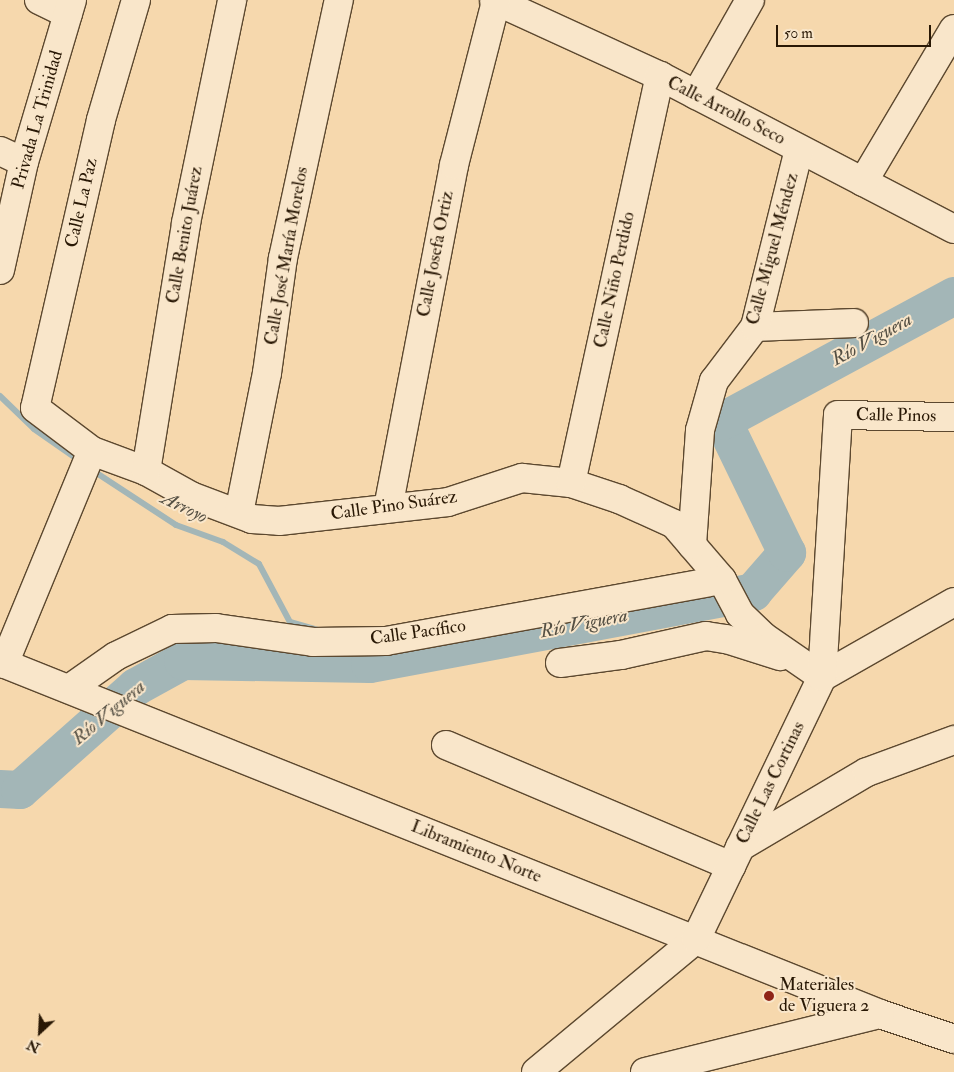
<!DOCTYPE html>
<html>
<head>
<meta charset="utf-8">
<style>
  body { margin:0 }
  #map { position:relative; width:954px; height:1072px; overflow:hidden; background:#f6d8ad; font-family:"IM FELL Double Pica",serif }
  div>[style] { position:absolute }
  .stream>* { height:6px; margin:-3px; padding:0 3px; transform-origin:3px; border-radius:3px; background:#a3b6b7 }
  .river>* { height:38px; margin:-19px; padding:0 19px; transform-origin:19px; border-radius:19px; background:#a3b6b7 }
  .roads { filter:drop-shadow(1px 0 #5c482f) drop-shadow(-1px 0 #5c482f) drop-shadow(0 1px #5c482f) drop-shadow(0 -1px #5c482f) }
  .minor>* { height:28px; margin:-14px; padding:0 14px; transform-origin:14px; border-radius:14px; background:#f9e6ca }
  .dots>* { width:14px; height:14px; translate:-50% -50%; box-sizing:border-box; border:2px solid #f9e6ca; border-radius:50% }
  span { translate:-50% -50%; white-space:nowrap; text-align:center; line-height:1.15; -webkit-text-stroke:4px #f9e6ca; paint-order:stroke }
  .street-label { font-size:18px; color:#291805 }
  .poi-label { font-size:18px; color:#291805 }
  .left { translate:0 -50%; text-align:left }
  .water-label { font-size:19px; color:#544f43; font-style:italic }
  .north { position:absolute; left:15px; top:1007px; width:50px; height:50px; -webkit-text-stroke:4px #f9e6ca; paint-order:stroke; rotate:205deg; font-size:14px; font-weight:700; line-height:20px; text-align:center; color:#291805 }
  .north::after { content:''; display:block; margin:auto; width:18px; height:22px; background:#291805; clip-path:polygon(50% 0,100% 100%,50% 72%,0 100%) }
  .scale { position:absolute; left:776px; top:25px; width:155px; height:22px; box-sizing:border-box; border:2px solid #291805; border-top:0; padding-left:6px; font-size:15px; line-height:18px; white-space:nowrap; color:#291805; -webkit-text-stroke:4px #f9e6ca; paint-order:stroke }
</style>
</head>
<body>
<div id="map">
  <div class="stream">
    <i style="left:0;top:396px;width:47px;rotate:44.1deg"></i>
    <i style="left:34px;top:429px;width:56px;rotate:34.8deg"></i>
    <i style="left:92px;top:470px;width:100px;rotate:33.2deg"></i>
    <i style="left:176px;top:525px;width:50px;rotate:19.9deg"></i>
    <i style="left:223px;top:542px;width:42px;rotate:31.4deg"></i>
    <i style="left:259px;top:564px;width:66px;rotate:61.9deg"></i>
    <i style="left:290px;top:622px;width:29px;rotate:16deg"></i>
    <i style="left:320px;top:648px;width:13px;rotate:81deg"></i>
  </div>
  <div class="river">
    <i style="left:0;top:789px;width:20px;rotate:3deg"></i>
    <i style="left:20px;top:790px;width:155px;rotate:-41.6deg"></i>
    <i style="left:136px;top:687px;width:54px;rotate:-29deg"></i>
    <i style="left:183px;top:661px;width:187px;rotate:0.9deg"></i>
    <i style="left:370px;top:664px;width:390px;rotate:-10.6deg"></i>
    <i style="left:753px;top:592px;width:52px;rotate:-48.9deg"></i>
    <i style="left:787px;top:553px;width:147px;rotate:-115.9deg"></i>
    <i style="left:723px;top:421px;width:263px;rotate:-28.4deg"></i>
  </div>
  <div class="roads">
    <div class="minor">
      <i style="left:39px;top:0;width:32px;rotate:26deg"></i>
      <i style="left:136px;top:0;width:125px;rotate:106.3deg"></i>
      <i style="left:101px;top:120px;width:295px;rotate:102.9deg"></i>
      <i style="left:35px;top:408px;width:71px;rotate:37deg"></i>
      <i style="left:92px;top:451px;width:58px;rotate:20.3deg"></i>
      <i style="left:146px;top:471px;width:51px;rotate:29.1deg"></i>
      <i style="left:191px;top:496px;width:65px;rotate:20.7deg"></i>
      <i style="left:252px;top:519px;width:27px;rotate:4deg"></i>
      <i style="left:279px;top:521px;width:170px;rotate:-6.4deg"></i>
      <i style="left:448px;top:502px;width:78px;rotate:-18deg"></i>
      <i style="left:522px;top:478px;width:49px;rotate:5.8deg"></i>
      <i style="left:571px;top:483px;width:51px;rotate:18.4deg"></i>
      <i style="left:619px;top:499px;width:60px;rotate:24.4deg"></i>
      <i style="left:674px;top:524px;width:74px;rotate:49.4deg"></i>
      <i style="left:722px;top:580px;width:38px;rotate:62deg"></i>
      <i style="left:740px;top:614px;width:33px;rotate:44deg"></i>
      <i style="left:764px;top:637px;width:70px;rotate:34.6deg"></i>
      <i style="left:822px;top:677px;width:152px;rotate:-29.6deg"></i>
      <i style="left:494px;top:0;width:183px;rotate:24.6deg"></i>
      <i style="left:660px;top:76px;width:331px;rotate:27.5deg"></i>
      <i style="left:696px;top:95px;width:109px;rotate:-60.4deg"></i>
      <i style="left:0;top:151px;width:26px;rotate:25deg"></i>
      <i style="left:863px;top:182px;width:178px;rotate:-59.3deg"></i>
      <i style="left:0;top:270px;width:111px;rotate:-77.5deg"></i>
      <i style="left:24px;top:162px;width:169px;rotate:-73.5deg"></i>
      <i style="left:755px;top:327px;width:99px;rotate:-2.3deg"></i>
      <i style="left:146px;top:471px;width:251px;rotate:-80.8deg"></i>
      <i style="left:186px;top:223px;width:228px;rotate:-78.3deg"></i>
      <i style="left:571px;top:483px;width:417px;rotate:-77.7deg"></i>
      <i style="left:388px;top:508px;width:349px;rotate:-79.1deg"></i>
      <i style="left:454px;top:165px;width:169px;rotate:-75.6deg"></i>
      <i style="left:239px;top:513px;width:143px;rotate:-78.7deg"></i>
      <i style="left:267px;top:373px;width:116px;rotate:-82.1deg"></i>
      <i style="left:283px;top:258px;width:264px;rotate:-77.8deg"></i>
      <i style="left:692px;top:545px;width:115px;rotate:-86deg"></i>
      <i style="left:700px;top:430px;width:51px;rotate:-74.1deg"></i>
      <i style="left:714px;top:381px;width:68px;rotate:-52.8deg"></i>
      <i style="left:755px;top:327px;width:183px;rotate:-76.1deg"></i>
      <i style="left:0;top:662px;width:948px;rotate:21.8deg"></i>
      <i style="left:880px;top:1014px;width:78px;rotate:18.7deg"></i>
      <i style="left:560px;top:663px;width:62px;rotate:-7.5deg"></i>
      <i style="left:621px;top:655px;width:87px;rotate:-12.6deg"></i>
      <i style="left:706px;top:636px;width:20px;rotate:9deg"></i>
      <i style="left:726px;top:639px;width:57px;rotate:17.5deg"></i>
      <i style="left:4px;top:664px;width:230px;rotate:-67.6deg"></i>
      <i style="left:69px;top:689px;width:57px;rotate:-35.1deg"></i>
      <i style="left:116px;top:656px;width:62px;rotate:-25.7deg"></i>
      <i style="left:172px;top:629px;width:44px;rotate:-1.3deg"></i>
      <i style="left:216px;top:628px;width:98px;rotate:8.2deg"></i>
      <i style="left:313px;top:642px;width:73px;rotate:-0.8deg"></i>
      <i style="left:386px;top:641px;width:341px;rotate:-10.3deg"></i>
      <i style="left:446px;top:745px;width:310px;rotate:23deg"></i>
      <i style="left:740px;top:847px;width:147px;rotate:-30.6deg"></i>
      <i style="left:867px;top:772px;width:93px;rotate:-20.2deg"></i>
      <i style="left:536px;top:1072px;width:208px;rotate:-39.7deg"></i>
      <i style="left:696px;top:939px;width:291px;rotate:-64.3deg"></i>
      <i style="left:822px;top:677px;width:262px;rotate:-86.5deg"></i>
      <i style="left:838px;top:415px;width:116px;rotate:1deg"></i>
      <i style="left:645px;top:1072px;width:242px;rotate:-13.9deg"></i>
    </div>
  </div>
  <div class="dots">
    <i style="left:769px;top:996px;background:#8f2418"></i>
  </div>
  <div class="street-label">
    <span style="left:726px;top:111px;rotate:27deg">Calle Arrollo Seco</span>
    <span style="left:38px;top:120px;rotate:-74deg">Privada La Trinidad</span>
    <span style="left:82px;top:203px;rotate:-77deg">Calle La Paz</span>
    <span style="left:185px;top:235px;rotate:-80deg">Calle Benito Juárez</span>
    <span style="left:773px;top:249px;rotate:-75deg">Calle Miguel Méndez</span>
    <span style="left:436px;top:254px;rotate:-79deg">Calle Josefa Ortiz</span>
    <span style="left:287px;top:256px;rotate:-80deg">Calle José María Morelos</span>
    <span style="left:615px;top:280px;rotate:-78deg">Calle Niño Perdido</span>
    <span style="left:896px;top:416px;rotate:1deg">Calle Pinos</span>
    <span style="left:394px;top:506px;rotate:-8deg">Calle Pino Suárez</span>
    <span style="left:418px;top:633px;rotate:-8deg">Calle Pacífico</span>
    <span style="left:771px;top:783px;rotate:-64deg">Calle Las Cortinas</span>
    <span style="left:476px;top:852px;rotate:22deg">Libramiento Norte</span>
  </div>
  <div class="poi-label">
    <span class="left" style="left:779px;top:996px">Materiales<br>de Viguera 2</span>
  </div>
  <div class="water-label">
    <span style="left:872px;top:340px;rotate:-29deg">Río Viguera</span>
    <span style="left:184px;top:508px;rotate:26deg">Arroyo</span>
    <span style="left:584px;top:624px;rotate:-11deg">Río Viguera</span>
    <span style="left:109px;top:713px;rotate:-40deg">Río Viguera</span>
  </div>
  <div class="north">N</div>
  <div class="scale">50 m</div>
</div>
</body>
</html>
